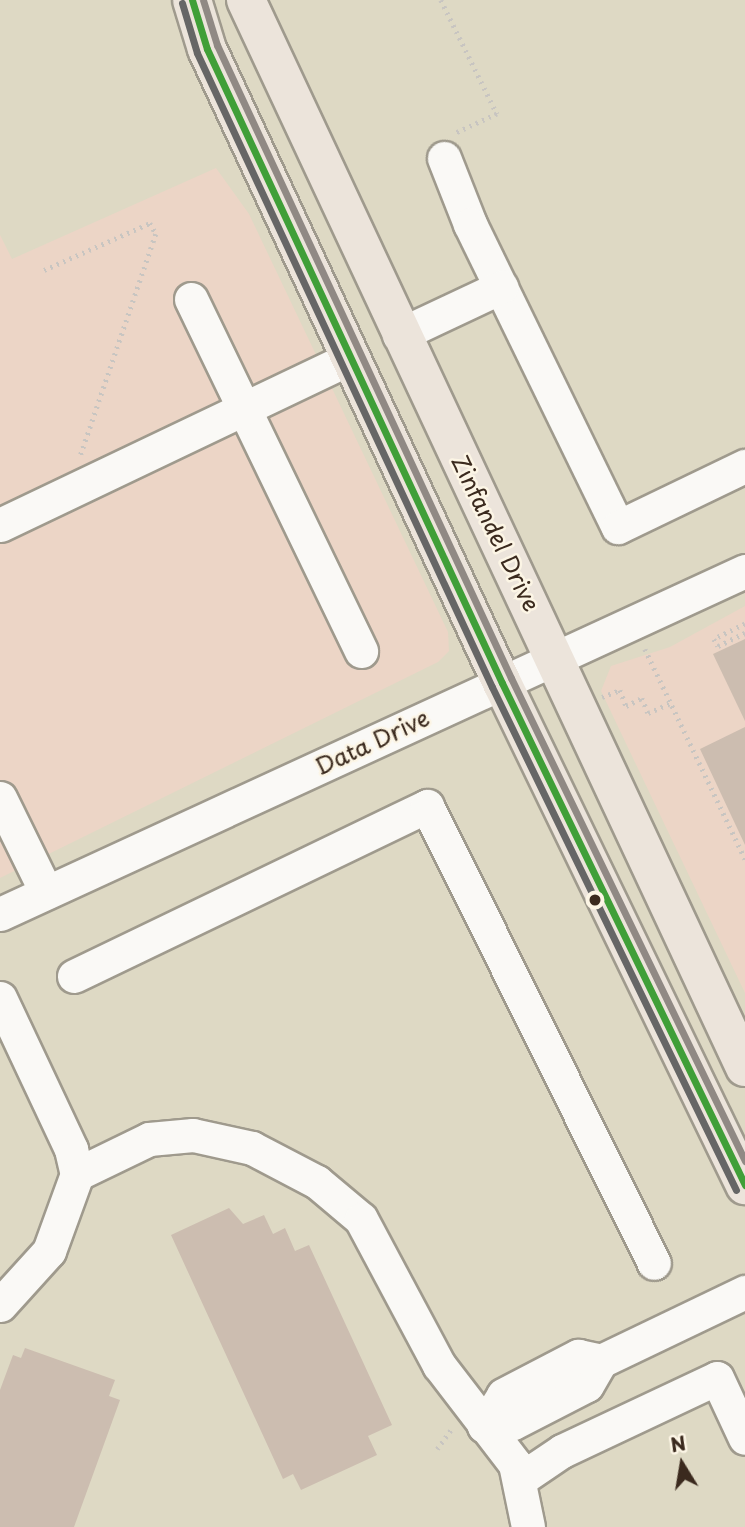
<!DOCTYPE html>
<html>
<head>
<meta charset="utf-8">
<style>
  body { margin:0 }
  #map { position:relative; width:745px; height:1527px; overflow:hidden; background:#ded9c4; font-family:"Playpen Sans",sans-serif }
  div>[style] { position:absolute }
  .built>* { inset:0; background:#ecd5c6 }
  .building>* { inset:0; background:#ccbdb0 }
  .path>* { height:4.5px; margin-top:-2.25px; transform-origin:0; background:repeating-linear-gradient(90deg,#c8c5c1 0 2px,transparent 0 7px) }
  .roads { filter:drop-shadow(2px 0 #9f9a8d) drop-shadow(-2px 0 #9f9a8d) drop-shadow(0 2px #9f9a8d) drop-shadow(0 -2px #9f9a8d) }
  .minor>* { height:33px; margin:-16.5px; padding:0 16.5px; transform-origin:16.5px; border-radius:16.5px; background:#faf9f6 }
  .major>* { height:38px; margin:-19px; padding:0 19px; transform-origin:19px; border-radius:19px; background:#ece4db }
  .bus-1>* { height:7px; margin:-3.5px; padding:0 3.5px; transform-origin:3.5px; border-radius:3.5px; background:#409f38 }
  .bus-2>* { height:7px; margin:-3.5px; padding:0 3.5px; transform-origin:3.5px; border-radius:3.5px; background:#666 }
  .bus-3>* { height:7px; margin:-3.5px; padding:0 3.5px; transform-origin:3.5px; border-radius:3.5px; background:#908984 }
  .dots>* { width:19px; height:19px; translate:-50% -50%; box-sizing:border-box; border:4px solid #fcf5e5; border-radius:50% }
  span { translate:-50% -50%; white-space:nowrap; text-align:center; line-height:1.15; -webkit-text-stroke:5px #fcf5e5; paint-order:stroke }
  .street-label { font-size:23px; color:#3b2a1e }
  .north { position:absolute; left:647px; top:1429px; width:70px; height:70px; -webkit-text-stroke:5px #fcf5e5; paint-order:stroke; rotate:349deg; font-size:19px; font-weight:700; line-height:28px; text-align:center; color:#3b2a1e }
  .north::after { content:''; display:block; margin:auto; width:24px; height:32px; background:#3b2a1e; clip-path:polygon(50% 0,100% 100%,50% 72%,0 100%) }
</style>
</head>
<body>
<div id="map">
  <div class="built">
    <i style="clip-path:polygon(216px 168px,249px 214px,448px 632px,449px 651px,438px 662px,0 878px,0 235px,12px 259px)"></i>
    <i style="clip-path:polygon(745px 606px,745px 993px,601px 691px,611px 666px,670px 647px)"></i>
  </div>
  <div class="building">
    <i style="clip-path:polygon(745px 639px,745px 721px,713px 654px)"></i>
    <i style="clip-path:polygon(745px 727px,745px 845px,700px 749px)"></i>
    <i style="clip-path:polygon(229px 1208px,243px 1224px,264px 1215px,273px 1234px,285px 1228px,295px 1251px,309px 1245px,392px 1425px,368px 1436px,377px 1455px,301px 1490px,293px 1474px,283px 1479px,171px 1235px)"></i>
    <i style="clip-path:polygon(25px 1348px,115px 1380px,109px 1396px,120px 1400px,74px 1527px,0 1527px,0 1390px,13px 1355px,21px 1358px)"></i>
  </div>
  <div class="path">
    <i style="left:441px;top:0;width:127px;rotate:63.8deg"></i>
    <i style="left:497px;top:114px;width:47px;rotate:155.1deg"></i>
    <i style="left:44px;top:270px;width:116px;rotate:-23.9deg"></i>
    <i style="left:150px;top:223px;width:13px;rotate:61deg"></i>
    <i style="left:156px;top:234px;width:236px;rotate:108.8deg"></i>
    <i style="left:745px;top:624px;width:34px;rotate:154deg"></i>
    <i style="left:714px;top:639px;width:8px;rotate:60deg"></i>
    <i style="left:718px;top:646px;width:30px;rotate:-26deg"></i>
    <i style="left:645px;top:649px;width:233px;rotate:64.5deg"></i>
    <i style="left:602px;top:697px;width:19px;rotate:-21deg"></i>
    <i style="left:620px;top:690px;width:17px;rotate:69deg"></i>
    <i style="left:626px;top:706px;width:18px;rotate:-27deg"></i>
    <i style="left:642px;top:698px;width:16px;rotate:68deg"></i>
    <i style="left:648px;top:713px;width:24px;rotate:-24deg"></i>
    <i style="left:437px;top:1449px;width:27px;rotate:-54deg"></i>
  </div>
  <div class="roads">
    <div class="minor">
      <i style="left:444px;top:158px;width:71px;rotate:68.5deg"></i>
      <i style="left:470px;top:224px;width:337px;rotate:64deg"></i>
      <i style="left:618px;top:527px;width:141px;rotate:-25.7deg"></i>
      <i style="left:191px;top:299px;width:391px;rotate:64.2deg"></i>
      <i style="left:399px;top:335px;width:113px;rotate:-25.2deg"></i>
      <i style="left:0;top:525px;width:390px;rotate:-25.5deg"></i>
      <i style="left:0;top:798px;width:105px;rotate:63.9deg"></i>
      <i style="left:0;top:914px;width:820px;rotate:-24.72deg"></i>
      <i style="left:74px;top:976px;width:392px;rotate:-25.7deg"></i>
      <i style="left:427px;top:806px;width:510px;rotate:63.59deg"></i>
      <i style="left:0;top:998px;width:167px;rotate:64.8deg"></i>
      <i style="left:71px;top:1149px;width:26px;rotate:77deg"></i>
      <i style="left:77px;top:1174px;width:82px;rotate:110deg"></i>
      <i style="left:49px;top:1251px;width:73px;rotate:132.2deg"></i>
      <i style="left:77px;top:1174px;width:80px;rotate:-25.9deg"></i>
      <i style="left:149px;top:1139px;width:44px;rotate:-5.2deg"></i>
      <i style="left:193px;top:1135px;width:60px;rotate:12.4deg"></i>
      <i style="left:252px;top:1148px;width:73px;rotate:27.6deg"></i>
      <i style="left:317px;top:1182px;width:57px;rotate:40.1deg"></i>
      <i style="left:361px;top:1219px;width:166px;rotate:61.9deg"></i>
      <i style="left:439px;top:1365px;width:125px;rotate:52.5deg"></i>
      <i style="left:515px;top:1464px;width:64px;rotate:78.3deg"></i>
      <i style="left:484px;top:1426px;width:29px;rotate:-6deg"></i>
      <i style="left:513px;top:1423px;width:83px;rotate:-27.2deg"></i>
      <i style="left:587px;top:1385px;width:28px;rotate:-60deg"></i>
      <i style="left:601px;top:1361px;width:160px;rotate:-25.6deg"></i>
      <i style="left:484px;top:1426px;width:36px;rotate:-58deg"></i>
      <i style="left:503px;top:1395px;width:85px;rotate:-27.5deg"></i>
      <i style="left:578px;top:1356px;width:24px;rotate:12deg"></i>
      <i style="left:519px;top:1480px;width:52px;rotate:-34deg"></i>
      <i style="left:562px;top:1451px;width:171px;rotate:-25.2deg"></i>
      <i style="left:717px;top:1378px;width:66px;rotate:65deg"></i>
    </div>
    <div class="major">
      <i style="left:192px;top:0;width:51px;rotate:73deg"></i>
      <i style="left:207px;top:49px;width:699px;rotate:65.05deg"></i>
      <i style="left:502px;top:683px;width:558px;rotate:64.17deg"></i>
      <i style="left:246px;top:0;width:1178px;rotate:64.94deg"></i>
    </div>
  </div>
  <div class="bus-1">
    <i style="left:192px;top:0;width:51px;rotate:73deg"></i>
    <i style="left:207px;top:49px;width:699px;rotate:65.05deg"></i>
    <i style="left:502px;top:683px;width:558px;rotate:64.17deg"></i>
  </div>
  <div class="bus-2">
    <i style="left:182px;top:3px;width:52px;rotate:73.3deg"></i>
    <i style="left:197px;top:53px;width:699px;rotate:65.05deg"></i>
    <i style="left:492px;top:687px;width:559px;rotate:64.12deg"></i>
  </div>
  <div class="bus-3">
    <i style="left:203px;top:0;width:47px;rotate:72.7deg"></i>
    <i style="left:217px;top:45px;width:698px;rotate:65.09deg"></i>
    <i style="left:511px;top:678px;width:537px;rotate:64.15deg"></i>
  </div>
  <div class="dots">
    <i style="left:595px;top:900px;background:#3b2a1e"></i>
  </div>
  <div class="street-label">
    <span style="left:496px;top:533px;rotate:64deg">Zinfandel Drive</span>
    <span style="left:372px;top:742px;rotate:-25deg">Data Drive</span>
  </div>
  <div class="north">N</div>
</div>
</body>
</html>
